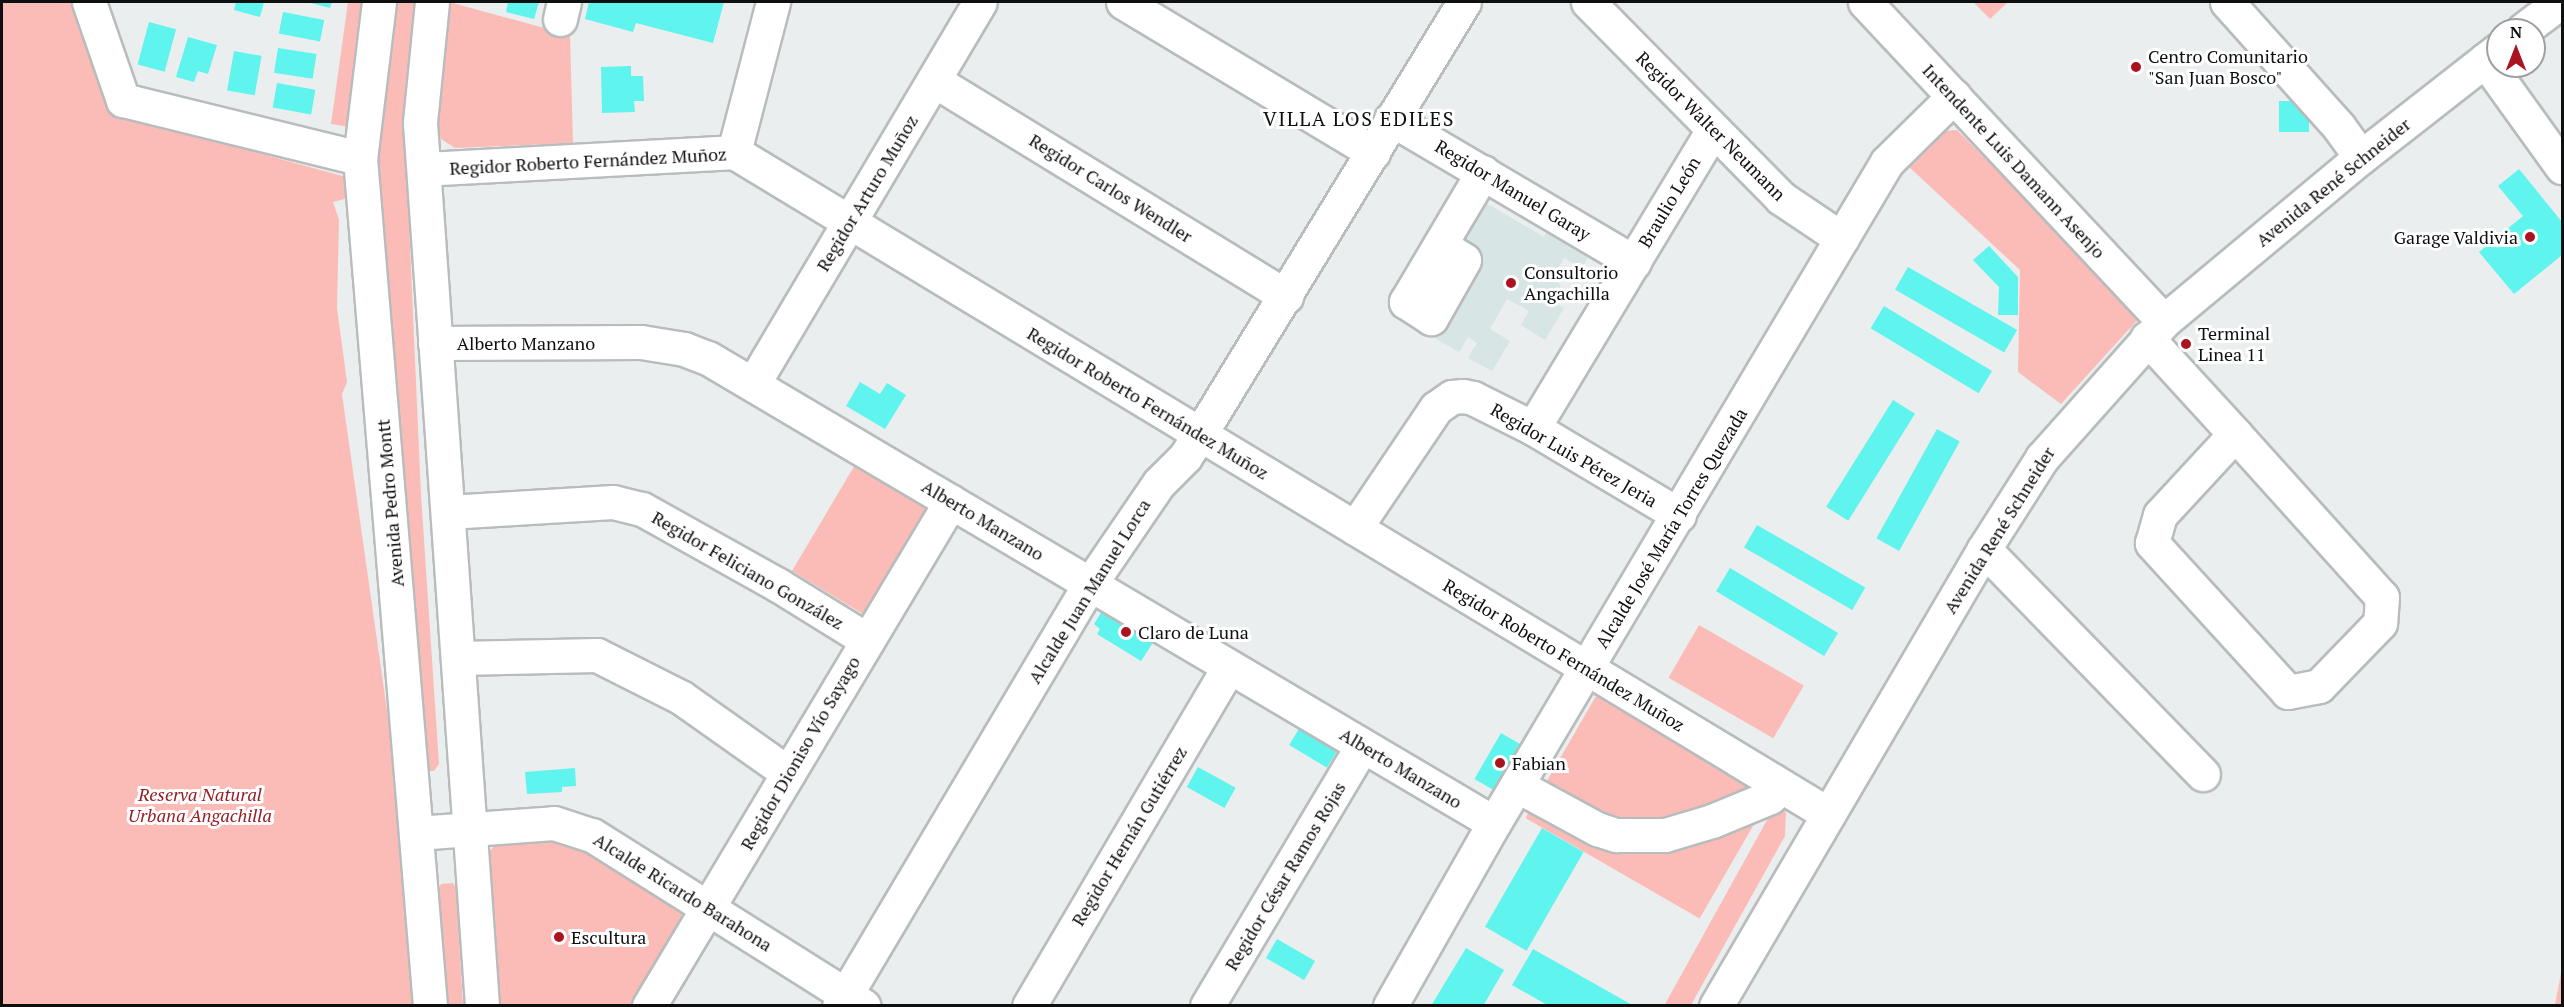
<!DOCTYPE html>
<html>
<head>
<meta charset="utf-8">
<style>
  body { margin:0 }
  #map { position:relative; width:2564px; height:1007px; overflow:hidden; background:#eaeeee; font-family:"PT Serif",serif }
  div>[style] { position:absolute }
  .built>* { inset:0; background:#d7e5e4 }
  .green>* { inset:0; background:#fbbcb7; transform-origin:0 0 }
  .building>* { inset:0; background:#5ff4ed; transform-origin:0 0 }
  .roads { filter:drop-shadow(2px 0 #b8bcbc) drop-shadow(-2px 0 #b8bcbc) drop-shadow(0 2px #b8bcbc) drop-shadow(0 -2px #b8bcbc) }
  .minor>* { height:33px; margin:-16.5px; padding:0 16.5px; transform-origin:16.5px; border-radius:16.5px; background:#fff }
  .major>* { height:33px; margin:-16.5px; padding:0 16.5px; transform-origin:16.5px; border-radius:16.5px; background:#fff }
  .dots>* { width:16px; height:16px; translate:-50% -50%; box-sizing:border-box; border:3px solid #fff; border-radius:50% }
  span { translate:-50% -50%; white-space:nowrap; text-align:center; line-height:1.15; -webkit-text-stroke:6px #fff; paint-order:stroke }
  .poi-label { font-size:18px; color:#0e0f0f }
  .left { translate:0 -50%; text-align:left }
  .right { translate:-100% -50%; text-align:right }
  .street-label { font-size:18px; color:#0e0f0f }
  .park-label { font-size:18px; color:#961d23; font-style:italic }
  .neighbourhood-label { font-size:20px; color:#0e0f0f; letter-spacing:1.5px }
  .frame { position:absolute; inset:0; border:3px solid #0e0f0f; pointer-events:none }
  .north { position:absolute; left:2486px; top:18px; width:60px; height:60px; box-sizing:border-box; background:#fff; border:2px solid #9f9f9f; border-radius:50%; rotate:0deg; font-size:16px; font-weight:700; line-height:24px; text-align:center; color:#0e0f0f }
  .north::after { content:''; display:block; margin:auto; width:21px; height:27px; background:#aa1421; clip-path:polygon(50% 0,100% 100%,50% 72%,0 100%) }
</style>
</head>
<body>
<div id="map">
  <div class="built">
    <i style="clip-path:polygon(1476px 197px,1544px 237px,1549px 228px,1568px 239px,1565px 244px,1588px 258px,1582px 268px,1564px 258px,1552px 279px,1561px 285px,1552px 301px,1564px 308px,1545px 340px,1521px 325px,1529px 311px,1507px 299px,1490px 329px,1510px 341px,1492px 371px,1468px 358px,1477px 343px,1468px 337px,1459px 352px,1433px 337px,1481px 256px,1463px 245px,1470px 234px,1458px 227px)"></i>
  </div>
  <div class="green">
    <i style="clip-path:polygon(2px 2px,77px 2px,116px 114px,346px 177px,348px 198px,333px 202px,339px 220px,337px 308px,347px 382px,342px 394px,406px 844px,423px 1005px,2px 1006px)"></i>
    <i style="clip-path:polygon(348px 2px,363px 2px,350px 127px,331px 124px)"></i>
    <i style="clip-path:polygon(394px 2px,418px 2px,405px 132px,421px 495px,439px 764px,434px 771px,425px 771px,374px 152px)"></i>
    <i style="clip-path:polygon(449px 2px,570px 35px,573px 143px,455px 148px,441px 139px,434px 115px)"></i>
    <i style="clip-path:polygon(1973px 2px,2008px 2px,1990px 19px)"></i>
    <i style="clip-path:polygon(1957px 130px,2141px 316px,2061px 404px,2018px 372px,2020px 270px,1908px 166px,1942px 131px)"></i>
    <i style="clip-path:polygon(862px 453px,937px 498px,874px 612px,863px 614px,792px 571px)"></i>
    <i style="left:1699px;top:625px;width:121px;height:61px;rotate:30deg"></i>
    <i style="left:1596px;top:696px;width:201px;height:141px;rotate:30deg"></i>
    <i style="clip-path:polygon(1777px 802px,1786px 813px,1785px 836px,1691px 1005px,1664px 1006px)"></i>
    <i style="clip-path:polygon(566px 839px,697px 913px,641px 1005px,496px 1005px,486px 855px,500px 840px)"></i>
    <i style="clip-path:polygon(453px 883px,456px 889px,463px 1005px,444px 1005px,436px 893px,441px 884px)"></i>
    <i style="clip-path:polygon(2562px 968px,2562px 1005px,2555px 1005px)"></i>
  </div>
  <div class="building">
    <i style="clip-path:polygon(236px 2px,264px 2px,260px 17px,234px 10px)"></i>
    <i style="clip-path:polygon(307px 2px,332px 2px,330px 8px)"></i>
    <i style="clip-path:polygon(508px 2px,539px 2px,534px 19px,506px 12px)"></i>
    <i style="clip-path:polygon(589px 2px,724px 2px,713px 43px,636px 23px,633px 32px,585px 19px)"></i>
    <i style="left:283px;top:12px;width:42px;height:22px;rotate:11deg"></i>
    <i style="left:149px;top:22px;width:28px;height:44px;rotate:15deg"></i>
    <i style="clip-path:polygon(188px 37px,217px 45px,208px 74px,198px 71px,194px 82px,176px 77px)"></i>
    <i style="left:278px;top:48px;width:39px;height:25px;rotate:9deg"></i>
    <i style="left:234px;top:51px;width:28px;height:40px;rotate:10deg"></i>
    <i style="clip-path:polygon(631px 66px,631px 76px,643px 76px,644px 101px,634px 101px,635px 112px,602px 113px,601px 67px)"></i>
    <i style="left:277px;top:83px;width:39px;height:25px;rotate:10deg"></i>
    <i style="left:2279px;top:101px;width:30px;height:31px"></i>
    <i style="clip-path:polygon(2519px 169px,2562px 222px,2562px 255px,2514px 294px,2479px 252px,2523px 216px,2498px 186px)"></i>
    <i style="clip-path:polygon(1989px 246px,2018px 277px,2018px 315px,1998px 315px,1999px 287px,1973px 260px)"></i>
    <i style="left:1908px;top:267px;width:126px;height:26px;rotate:30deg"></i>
    <i style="left:1884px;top:306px;width:126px;height:26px;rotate:31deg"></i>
    <i style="clip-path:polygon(860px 382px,880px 394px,887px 383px,906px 395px,885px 429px,846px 406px)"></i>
    <i style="left:1893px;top:400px;width:26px;height:126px;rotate:32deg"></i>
    <i style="left:1937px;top:429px;width:26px;height:125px;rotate:29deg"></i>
    <i style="left:1757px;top:525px;width:125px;height:26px;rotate:30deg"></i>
    <i style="left:1730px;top:568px;width:126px;height:27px;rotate:31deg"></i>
    <i style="clip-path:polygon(1107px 603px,1158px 635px,1141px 661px,1097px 634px,1100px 629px,1094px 624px)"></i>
    <i style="left:1300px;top:727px;width:44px;height:21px;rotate:31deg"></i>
    <i style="left:1501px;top:733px;width:28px;height:53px;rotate:30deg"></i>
    <i style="left:1198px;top:767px;width:43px;height:23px;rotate:29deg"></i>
    <i style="clip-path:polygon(575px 768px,576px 786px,562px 787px,562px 792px,527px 794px,525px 772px)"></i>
    <i style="left:1542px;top:828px;width:48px;height:114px;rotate:30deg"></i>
    <i style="left:1277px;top:939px;width:44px;height:22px;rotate:30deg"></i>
    <i style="clip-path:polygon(1466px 948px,1504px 970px,1483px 1006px,1431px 1006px)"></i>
    <i style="clip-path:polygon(1533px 949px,1634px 1006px,1549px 1006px,1512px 985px)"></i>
  </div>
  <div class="roads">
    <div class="minor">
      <i style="left:89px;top:2px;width:104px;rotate:70.9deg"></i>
      <i style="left:123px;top:100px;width:244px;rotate:13.8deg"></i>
      <i style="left:1123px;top:2px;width:292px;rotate:31deg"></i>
      <i style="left:1588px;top:2px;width:275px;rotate:45.4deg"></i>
      <i style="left:1781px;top:198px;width:73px;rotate:33.9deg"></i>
      <i style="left:1865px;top:2px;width:437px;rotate:46.9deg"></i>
      <i style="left:2227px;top:2px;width:168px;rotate:48.1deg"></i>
      <i style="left:2339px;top:127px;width:37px;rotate:54deg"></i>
      <i style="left:560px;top:19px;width:17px;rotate:-77deg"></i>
      <i style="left:2485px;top:60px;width:132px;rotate:54.3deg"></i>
      <i style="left:935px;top:81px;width:412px;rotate:31.5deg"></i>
      <i style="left:1391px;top:119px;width:282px;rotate:30.5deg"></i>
      <i style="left:734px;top:152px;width:155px;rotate:-75.4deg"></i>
      <i style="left:424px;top:169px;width:310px;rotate:-3.1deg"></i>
      <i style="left:734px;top:152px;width:1279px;rotate:31.18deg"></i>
      <i style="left:1440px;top:245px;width:28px;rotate:32deg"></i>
      <i style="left:1464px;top:260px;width:67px;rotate:119.6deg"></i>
      <i style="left:1431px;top:318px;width:30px;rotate:-147deg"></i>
      <i style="left:1406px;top:302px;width:151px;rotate:-59.4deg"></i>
      <i style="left:2147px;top:338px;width:130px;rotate:47.5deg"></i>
      <i style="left:2235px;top:434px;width:219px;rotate:48deg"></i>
      <i style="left:2382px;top:597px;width:26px;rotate:94deg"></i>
      <i style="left:2380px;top:623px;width:88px;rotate:134.1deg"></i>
      <i style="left:2319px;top:686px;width:32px;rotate:169deg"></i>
      <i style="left:2288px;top:692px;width:202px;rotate:-132.4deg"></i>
      <i style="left:2152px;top:543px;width:29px;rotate:-74deg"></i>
      <i style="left:2160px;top:515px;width:110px;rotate:-47.2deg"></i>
      <i style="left:435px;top:343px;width:206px;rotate:-0.3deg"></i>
      <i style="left:641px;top:342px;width:44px;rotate:9.2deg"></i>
      <i style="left:684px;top:349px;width:26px;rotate:21deg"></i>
      <i style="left:708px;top:358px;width:913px;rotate:30.61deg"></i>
      <i style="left:753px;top:384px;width:444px;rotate:-59.3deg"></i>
      <i style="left:1533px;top:428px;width:347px;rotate:-58.9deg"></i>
      <i style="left:448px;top:512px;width:165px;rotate:-3.5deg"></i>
      <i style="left:613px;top:502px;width:30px;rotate:14deg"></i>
      <i style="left:642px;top:509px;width:156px;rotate:29.2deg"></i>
      <i style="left:778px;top:585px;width:105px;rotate:31.7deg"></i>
      <i style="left:1355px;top:528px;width:145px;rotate:-56deg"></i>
      <i style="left:1436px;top:408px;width:19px;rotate:-35deg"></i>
      <i style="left:1452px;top:397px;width:11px;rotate:-5deg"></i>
      <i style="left:1463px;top:396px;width:10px;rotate:11deg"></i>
      <i style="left:1473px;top:398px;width:67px;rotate:26.6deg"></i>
      <i style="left:1533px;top:428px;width:170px;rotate:30.8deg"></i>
      <i style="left:1984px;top:549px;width:314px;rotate:45.8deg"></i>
      <i style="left:458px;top:658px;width:139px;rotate:-1.2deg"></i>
      <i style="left:597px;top:655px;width:95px;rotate:26.8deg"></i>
      <i style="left:682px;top:698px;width:130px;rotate:35.3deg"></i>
      <i style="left:1518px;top:786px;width:90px;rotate:28.6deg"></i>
      <i style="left:1597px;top:829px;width:20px;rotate:18deg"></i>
      <i style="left:1616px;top:835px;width:49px"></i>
      <i style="left:1665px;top:835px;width:49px;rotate:-16.6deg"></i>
      <i style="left:1712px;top:821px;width:63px;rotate:-22.5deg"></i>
      <i style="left:1770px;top:797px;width:17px;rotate:-83deg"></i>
      <i style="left:416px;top:833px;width:138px;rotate:-4.1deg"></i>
      <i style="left:554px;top:823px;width:40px;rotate:18deg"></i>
      <i style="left:592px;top:835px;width:321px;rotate:32.2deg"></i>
      <i style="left:649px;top:1006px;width:588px;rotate:-59.12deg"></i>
      <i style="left:839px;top:1006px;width:491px;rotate:-59.3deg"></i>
      <i style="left:1090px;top:584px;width:122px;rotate:-55.7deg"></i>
      <i style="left:1159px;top:483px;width:37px;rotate:-45deg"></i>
      <i style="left:1185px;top:457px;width:27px;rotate:-57deg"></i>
      <i style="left:1200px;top:434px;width:506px;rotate:-58.57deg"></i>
      <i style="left:1029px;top:1006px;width:394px;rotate:-59.5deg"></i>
      <i style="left:1207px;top:1006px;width:303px;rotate:-59.2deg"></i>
      <i style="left:1390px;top:1006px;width:210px;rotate:-60.4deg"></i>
      <i style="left:1494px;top:823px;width:769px;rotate:-59.27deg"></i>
      <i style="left:1887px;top:162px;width:94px;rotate:-44.6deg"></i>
    </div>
    <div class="major">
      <i style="left:379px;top:2px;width:157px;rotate:96.9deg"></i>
      <i style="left:360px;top:158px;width:851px;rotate:85.28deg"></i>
      <i style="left:432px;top:2px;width:122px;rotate:95.7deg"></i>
      <i style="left:420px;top:123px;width:885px;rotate:85.98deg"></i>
      <i style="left:2523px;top:30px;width:46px;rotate:-37.1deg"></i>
      <i style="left:1716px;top:1006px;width:530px;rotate:-59.61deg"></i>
      <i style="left:1984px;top:549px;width:108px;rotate:-57.5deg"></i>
      <i style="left:2042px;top:458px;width:183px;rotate:-48.3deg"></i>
      <i style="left:2164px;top:321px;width:256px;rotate:-39.8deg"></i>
      <i style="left:2361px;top:157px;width:174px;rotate:-38deg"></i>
    </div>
  </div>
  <div class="dots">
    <i style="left:2136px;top:67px;background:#aa1421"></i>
    <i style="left:2530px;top:237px;background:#aa1421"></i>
    <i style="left:1511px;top:283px;background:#aa1421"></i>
    <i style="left:2186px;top:344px;background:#aa1421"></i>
    <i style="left:1126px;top:632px;background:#aa1421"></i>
    <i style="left:1500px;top:763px;background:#aa1421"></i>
    <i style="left:559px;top:937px;background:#aa1421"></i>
  </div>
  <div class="poi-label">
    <span class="left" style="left:2148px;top:67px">Centro Comunitario<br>"San Juan Bosco"</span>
    <span class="right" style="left:2518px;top:237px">Garage Valdivia</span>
    <span class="left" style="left:1524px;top:283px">Consultorio<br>Angachilla</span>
    <span class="left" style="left:2198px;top:344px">Terminal<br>Linea 11</span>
    <span class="left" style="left:1138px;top:632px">Claro de Luna</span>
    <span class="left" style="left:1512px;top:763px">Fabian</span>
    <span class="left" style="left:571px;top:937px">Escultura</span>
  </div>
  <div class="street-label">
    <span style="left:1711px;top:126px;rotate:45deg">Regidor Walter Neumann</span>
    <span style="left:588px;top:161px;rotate:-3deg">Regidor Roberto Fernández Muñoz</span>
    <span style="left:2014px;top:161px;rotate:47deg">Intendente Luis Damann Asenjo</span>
    <span style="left:2333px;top:182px;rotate:-39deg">Avenida René Schneider</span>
    <span style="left:1111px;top:188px;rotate:32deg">Regidor Carlos Wendler</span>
    <span style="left:1513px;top:190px;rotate:31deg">Regidor Manuel Garay</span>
    <span style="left:867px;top:193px;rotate:-59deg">Regidor Arturo Muñoz</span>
    <span style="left:1669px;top:202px;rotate:-59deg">Braulio León</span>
    <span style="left:526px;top:343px">Alberto Manzano</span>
    <span style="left:1148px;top:403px;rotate:31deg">Regidor Roberto Fernández Muñoz</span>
    <span style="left:1574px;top:455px;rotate:30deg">Regidor Luis Pérez Jeria</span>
    <span style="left:390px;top:503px;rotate:-95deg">Avenida Pedro Montt</span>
    <span style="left:983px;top:520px;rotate:31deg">Alberto Manzano</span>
    <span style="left:1671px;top:528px;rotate:-59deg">Alcalde José María Torres Quezada</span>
    <span style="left:1999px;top:530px;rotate:-58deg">Avenida René Schneider</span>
    <span style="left:748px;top:570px;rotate:30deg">Regidor Feliciano González</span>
    <span style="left:1089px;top:591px;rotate:-58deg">Alcalde Juan Manuel Lorca</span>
    <span style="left:1564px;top:655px;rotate:31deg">Regidor Roberto Fernández Muñoz</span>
    <span style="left:800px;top:753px;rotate:-60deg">Regidor Dioniso Vío Sayago</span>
    <span style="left:1401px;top:768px;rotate:31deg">Alberto Manzano</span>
    <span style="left:1129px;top:836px;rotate:-59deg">Regidor Hernán Gutiérrez</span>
    <span style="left:1285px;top:876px;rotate:-59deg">Regidor César Ramos Rojas</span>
    <span style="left:683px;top:892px;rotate:32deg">Alcalde Ricardo Barahona</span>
  </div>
  <div class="park-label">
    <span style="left:200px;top:805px">Reserva Natural<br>Urbana Angachilla</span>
  </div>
  <div class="neighbourhood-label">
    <span style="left:1359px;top:118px">VILLA LOS EDILES</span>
  </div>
  <div class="frame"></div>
  <div class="north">N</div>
</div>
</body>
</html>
